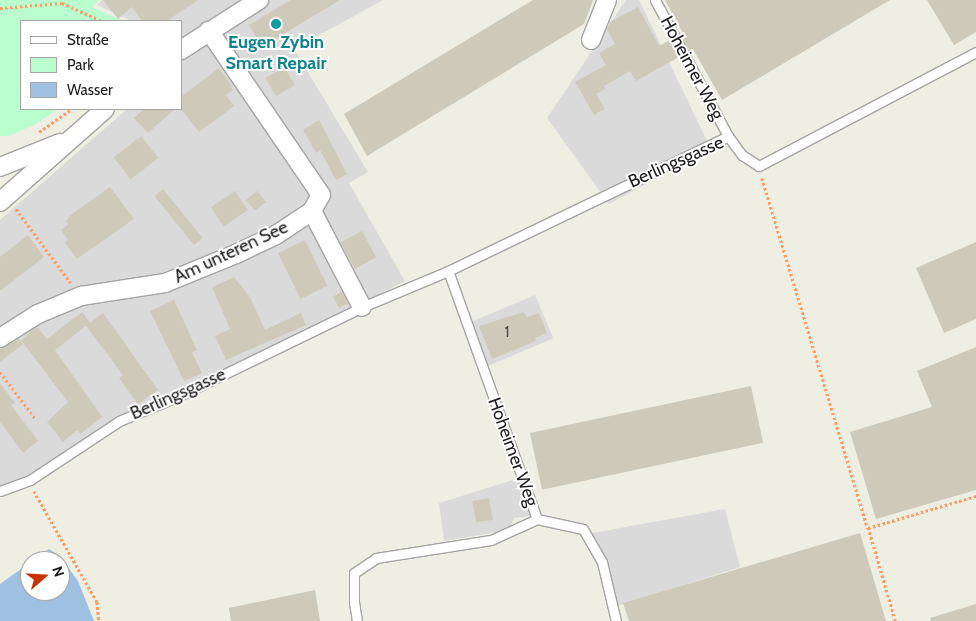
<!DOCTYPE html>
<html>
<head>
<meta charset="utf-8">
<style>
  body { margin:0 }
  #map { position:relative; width:976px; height:621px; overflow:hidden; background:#efeee2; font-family:Cabin,sans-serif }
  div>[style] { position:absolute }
  .residential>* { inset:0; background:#dbdada; transform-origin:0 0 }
  .park>* { inset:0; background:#bafed0 }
  .water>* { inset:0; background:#9ec1e1 }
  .building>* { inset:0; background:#cfc9ba; transform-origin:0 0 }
  .path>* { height:2.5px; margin-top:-1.25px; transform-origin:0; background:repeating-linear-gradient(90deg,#ff9a63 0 2.5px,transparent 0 5px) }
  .roads { filter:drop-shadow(1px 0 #a4a4a4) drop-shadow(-1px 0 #a4a4a4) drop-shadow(0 1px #a4a4a4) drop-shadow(0 -1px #a4a4a4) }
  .lane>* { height:9px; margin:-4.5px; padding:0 4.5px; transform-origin:4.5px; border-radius:4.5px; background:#fff }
  .street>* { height:18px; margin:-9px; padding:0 9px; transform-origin:9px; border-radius:9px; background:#fff }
  .dots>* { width:14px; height:14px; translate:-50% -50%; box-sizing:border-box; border:2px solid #fff; border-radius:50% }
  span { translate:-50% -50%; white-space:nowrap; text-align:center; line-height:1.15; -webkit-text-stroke:4px #fff; paint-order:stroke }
  .number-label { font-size:15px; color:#4a4844 }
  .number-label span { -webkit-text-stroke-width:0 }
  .culture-label { font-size:18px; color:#0d838f; font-weight:700 }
  .street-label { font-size:18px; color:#1d1d1d }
  .legend { position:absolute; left:20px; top:20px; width:162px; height:90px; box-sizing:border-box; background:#fff; border:1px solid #a5a5a5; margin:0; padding:6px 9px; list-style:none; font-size:15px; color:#1d1d1d }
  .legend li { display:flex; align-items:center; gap:10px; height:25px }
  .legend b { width:25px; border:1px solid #a5a5a5 }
  .north { position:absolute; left:20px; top:551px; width:50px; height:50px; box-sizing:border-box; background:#fff; border:1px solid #a5a5a5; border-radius:50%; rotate:71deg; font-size:14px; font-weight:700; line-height:20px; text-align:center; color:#1d1d1d }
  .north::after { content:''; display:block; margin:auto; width:18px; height:22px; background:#ca3300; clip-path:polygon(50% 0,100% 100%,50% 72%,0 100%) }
</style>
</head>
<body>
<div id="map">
  <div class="residential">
    <i style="clip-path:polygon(102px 0,383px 0,294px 49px,368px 172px,349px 183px,405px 281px,0 489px,0 220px,127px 109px,181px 109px,181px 21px,131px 21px,97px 5px)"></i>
    <i style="clip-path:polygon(626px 0,639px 0,711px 149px,609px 204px,547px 118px)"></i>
    <i style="left:535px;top:295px;width:47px;height:73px;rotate:67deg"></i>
    <i style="clip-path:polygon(526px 476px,540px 515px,514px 518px,509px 530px,444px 541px,439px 503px)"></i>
    <i style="clip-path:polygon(725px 509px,740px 567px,610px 608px,592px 533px)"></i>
  </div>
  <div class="park">
    <i style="clip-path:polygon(0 0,99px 0,92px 7px,123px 21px,21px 21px,21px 109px,58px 109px,36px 124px,9px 136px,0 136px)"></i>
  </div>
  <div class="water">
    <i style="clip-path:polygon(evenodd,49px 549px,60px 556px,78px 581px,94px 621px,0 621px,0 584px,49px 549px,30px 561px,60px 561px,60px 591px,30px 591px,30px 561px)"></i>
  </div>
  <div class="building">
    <i style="clip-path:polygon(103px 0,198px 0,167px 21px,142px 21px,132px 7px,118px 19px)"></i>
    <i style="clip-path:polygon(291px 0,340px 0,262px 47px,249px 25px)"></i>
    <i style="clip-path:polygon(533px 0,593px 0,584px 24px,367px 156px,344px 114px)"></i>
    <i style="clip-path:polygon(665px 0,890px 0,722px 100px,693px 49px,690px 51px,680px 34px,683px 33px)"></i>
    <i style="clip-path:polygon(927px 0,976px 0,976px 32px,954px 45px)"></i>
    <i style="clip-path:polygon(638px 7px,659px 46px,670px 40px,679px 57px,636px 81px,630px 71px,604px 86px,605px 89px,596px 94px,605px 109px,594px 115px,575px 82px,606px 65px,599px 53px,615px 44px,607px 29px,610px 22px)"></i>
    <i style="left:284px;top:67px;width:21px;height:22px;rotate:59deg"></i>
    <i style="clip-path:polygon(219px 68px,229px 82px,233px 90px,226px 95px,234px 106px,199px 132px,181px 109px,181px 97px)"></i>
    <i style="clip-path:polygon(144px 109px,175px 109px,148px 133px,134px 118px)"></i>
    <i style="clip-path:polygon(319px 120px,347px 174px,336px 180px,320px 150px,316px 153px,303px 130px)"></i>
    <i style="left:141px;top:136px;width:28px;height:35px;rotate:52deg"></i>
    <i style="clip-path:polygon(110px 187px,134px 219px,77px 259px,65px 243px,68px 240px,61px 230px,69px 224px,66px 221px,72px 214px)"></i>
    <i style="left:163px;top:189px;width:63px;height:11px;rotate:51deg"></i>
    <i style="left:235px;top:191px;width:23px;height:29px;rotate:56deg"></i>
    <i style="left:257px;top:191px;width:14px;height:14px;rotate:51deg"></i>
    <i style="left:362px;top:231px;width:30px;height:24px;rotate:62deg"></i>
    <i style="clip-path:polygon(28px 235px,44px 257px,0 291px,0 257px)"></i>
    <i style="left:305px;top:240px;width:51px;height:30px;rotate:64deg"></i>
    <i style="clip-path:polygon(976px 242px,976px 319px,944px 333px,916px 268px)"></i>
    <i style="clip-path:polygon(234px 277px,250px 297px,265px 330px,301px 313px,306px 325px,226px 360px,215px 336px,230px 329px,212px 287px)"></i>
    <i style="left:342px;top:292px;width:13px;height:10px;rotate:63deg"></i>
    <i style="clip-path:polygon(174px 300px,197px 350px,192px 353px,202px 373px,184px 381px,150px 311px)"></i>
    <i style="clip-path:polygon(82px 312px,90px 323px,103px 313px,158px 390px,138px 404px,119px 378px,123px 375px,86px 326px,55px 350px,102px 417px,80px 434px,77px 430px,63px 442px,47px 422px,68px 402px,21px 340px,37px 327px,47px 339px)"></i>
    <i style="clip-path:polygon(524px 312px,527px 317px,539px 313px,547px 333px,535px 338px,536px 341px,492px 359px,479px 326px)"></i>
    <i style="clip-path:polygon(19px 339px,23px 344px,0 362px,0 349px)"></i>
    <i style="clip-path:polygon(976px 347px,976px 490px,876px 519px,850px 432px,932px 407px,917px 371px)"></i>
    <i style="clip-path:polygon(0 383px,15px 403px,11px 405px,38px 441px,23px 453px,0 422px)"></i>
    <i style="left:751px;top:386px;width:58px;height:226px;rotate:78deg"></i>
    <i style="left:489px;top:498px;width:22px;height:17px;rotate:80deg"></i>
    <i style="clip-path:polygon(860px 533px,886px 621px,629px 621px,623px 603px)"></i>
    <i style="clip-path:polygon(315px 590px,320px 621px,231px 621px,229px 608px)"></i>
    <i style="clip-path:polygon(976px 604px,976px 621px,931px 621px,930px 618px)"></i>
  </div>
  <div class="path">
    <i style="left:0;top:8px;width:62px;rotate:-4.6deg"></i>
    <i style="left:62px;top:3px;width:44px;rotate:24.2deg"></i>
    <i style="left:39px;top:132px;width:40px;rotate:-34.9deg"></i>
    <i style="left:762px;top:178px;width:366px;rotate:73.2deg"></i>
    <i style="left:16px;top:209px;width:92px;rotate:53.4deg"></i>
    <i style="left:0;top:372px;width:58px;rotate:52.7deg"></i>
    <i style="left:34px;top:491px;width:128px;rotate:60.4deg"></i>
    <i style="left:97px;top:602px;width:19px;rotate:84deg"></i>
    <i style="left:895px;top:621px;width:97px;rotate:-106.2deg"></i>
    <i style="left:868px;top:528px;width:113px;rotate:-16.5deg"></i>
  </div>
  <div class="roads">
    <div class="lane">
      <i style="left:655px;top:0;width:154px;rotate:61.8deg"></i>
      <i style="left:0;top:491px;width:32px;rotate:-20deg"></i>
      <i style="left:30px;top:480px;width:107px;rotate:-33.5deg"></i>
      <i style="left:119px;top:421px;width:65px;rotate:-22.6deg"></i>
      <i style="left:179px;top:396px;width:203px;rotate:-25.9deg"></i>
      <i style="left:362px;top:307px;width:93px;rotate:-22.7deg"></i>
      <i style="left:448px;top:271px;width:311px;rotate:-25.7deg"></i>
      <i style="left:728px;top:136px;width:24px;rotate:54deg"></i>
      <i style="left:742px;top:155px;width:20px;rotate:33deg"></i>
      <i style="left:759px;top:166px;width:245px;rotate:-27.7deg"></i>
      <i style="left:537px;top:519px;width:47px;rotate:12.3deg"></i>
      <i style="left:583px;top:529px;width:38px;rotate:60deg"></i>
      <i style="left:602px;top:562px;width:61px;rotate:76.7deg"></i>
      <i style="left:357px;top:621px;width:18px;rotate:-99deg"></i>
      <i style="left:354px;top:603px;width:30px;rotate:-90deg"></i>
      <i style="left:354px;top:573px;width:27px;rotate:-34deg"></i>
      <i style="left:376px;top:558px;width:116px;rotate:-8.9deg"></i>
      <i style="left:491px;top:540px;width:51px;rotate:-24.5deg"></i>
      <i style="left:537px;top:519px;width:263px;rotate:-109.7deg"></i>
    </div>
    <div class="street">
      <i style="left:591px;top:40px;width:43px;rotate:-68.2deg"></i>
      <i style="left:181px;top:50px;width:93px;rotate:-32.7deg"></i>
      <i style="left:0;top:167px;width:65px;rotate:-21.8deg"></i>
      <i style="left:0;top:202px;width:140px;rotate:-41.5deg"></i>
      <i style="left:312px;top:211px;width:108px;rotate:62.5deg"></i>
      <i style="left:0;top:338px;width:45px;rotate:-32.3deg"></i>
      <i style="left:38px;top:314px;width:47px;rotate:-22.7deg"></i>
      <i style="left:81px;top:296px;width:85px;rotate:-8.8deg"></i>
      <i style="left:165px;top:283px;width:77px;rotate:-22.2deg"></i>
      <i style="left:236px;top:254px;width:44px;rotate:-25.4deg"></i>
      <i style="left:276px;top:235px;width:43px;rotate:-33.7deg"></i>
      <i style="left:312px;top:211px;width:18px;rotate:-61deg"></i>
      <i style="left:321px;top:195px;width:199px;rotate:-124.3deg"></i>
    </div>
  </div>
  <div class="dots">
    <i style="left:276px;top:24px;background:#0f9aa8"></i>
  </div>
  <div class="number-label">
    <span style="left:507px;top:333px">1</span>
  </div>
  <div class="culture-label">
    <span style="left:276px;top:53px">Eugen Zybin<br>Smart Repair</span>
  </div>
  <div class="street-label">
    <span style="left:692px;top:68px;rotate:62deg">Hoheimer Weg</span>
    <span style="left:676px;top:162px;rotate:-24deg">Berlingsgasse</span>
    <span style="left:231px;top:252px;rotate:-25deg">Am unteren See</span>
    <span style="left:178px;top:394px;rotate:-24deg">Berlingsgasse</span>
    <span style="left:513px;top:452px;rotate:70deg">Hoheimer Weg</span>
  </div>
  <ul class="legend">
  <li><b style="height:6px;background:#fff"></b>Straße</li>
  <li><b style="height:14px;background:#bafed0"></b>Park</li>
  <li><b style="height:14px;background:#9ec1e1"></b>Wasser</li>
  </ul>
  <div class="north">N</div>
</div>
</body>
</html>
